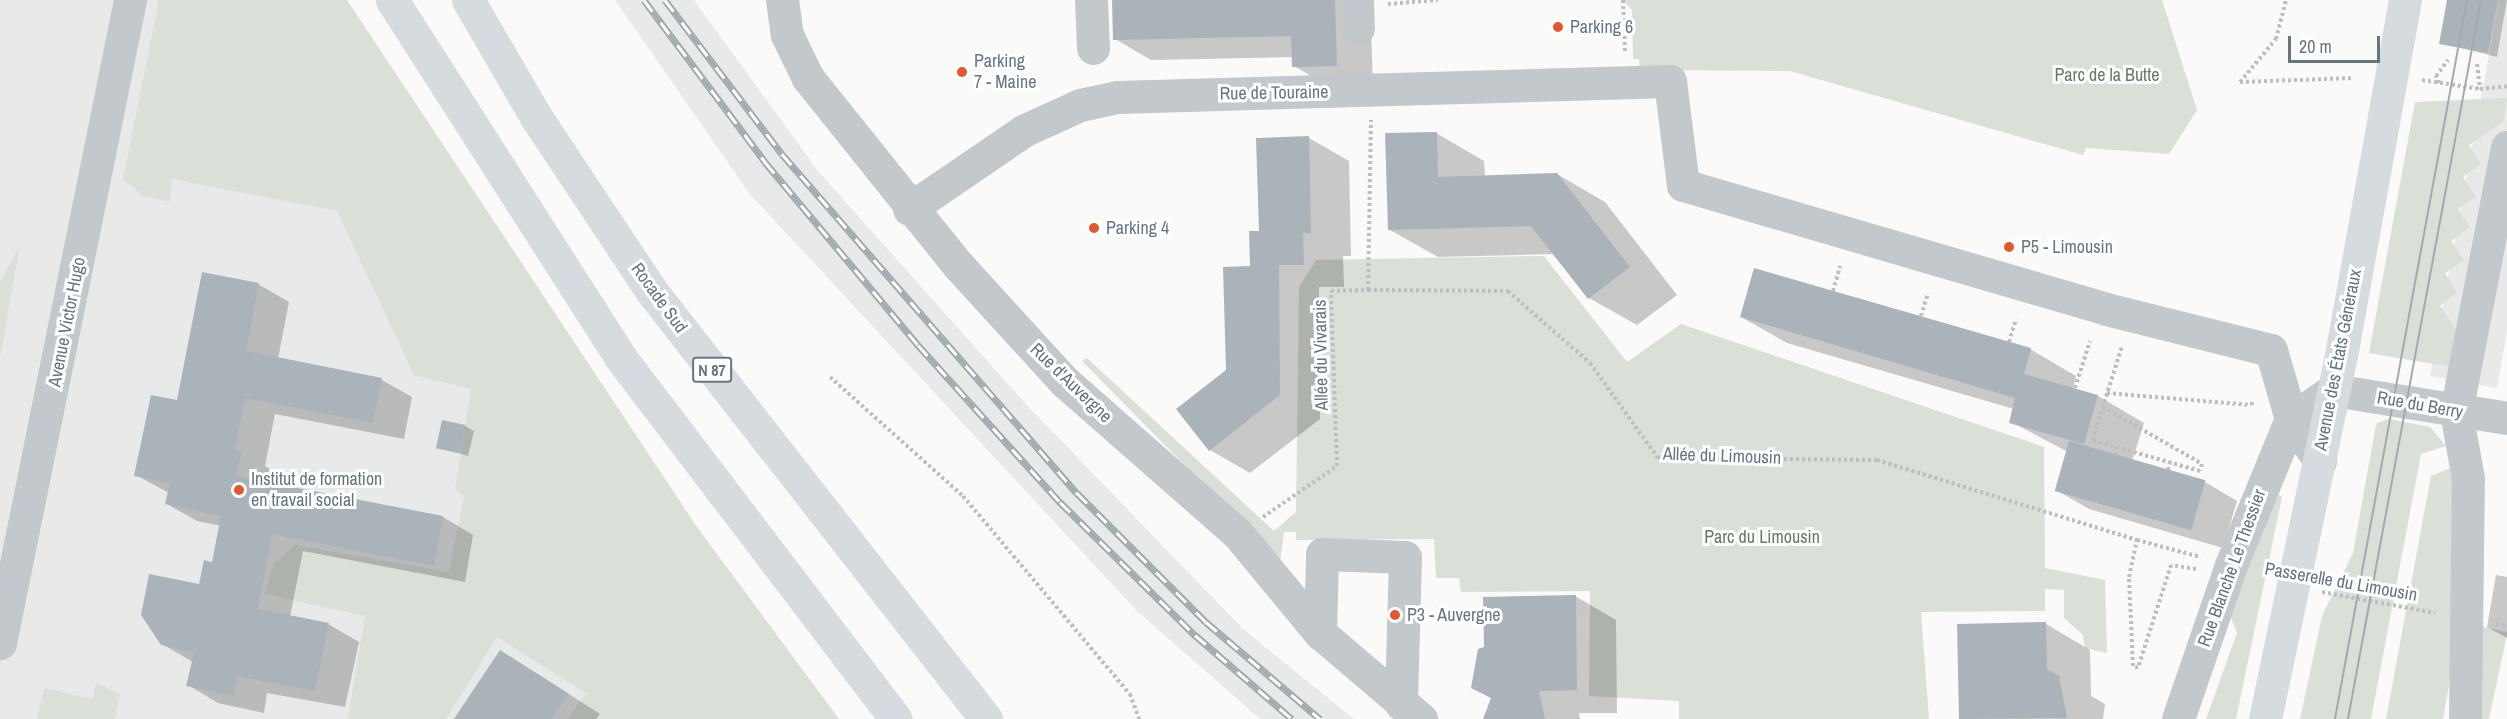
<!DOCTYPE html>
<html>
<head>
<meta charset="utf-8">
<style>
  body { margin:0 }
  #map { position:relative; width:2507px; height:719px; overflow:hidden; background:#fafaf8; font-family:"Archivo Narrow",sans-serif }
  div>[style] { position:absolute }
  .built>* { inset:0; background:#e8e9e9 }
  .green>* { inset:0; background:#dadfd7; transform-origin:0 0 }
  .shadow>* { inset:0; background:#0003 }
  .building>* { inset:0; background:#aab3b9; transform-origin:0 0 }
  .path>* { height:4px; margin-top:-2px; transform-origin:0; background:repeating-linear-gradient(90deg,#bbbfc2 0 3px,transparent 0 6px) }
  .minor>* { height:33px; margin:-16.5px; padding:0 16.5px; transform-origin:16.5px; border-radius:16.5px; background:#c3c8cc }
  .major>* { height:33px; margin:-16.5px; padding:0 16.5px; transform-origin:16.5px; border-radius:16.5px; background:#d6dbdf }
  .highway>* { height:33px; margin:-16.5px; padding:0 16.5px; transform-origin:16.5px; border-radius:16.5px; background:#d6dbdf }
  .tram>* { height:1.5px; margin:-0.75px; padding:0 0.75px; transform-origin:0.75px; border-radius:0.75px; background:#a2aab0 }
  .rail>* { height:7px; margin-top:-3.5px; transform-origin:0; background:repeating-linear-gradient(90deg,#fff 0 14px,#a2aab0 0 28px); box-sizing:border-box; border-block:2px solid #a2aab0 }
  .dots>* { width:16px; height:16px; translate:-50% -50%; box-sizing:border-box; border:3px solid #fff; border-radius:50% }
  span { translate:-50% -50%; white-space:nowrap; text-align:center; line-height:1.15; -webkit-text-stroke:6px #fff; paint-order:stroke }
  .shield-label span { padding:2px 4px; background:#fff; border:2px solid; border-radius:4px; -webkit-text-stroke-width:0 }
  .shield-label { font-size:16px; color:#657683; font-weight:700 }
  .poi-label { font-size:18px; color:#657683 }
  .left { translate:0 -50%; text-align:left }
  .park-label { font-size:18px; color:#687a64 }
  .street-label { font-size:18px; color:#657683 }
  .scale { position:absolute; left:2288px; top:36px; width:92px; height:27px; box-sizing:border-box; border:3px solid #657683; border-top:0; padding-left:8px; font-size:18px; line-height:21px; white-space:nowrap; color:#657683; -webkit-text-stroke:4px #fff; paint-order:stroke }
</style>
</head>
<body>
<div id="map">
  <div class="built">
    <i style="clip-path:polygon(0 0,259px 0,768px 719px,0 719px)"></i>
    <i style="clip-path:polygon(615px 0,694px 0,818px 171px,1024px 402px,1243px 629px,1354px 719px,1260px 719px,1137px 611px,749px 193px)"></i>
    <i style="clip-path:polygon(2499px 0,2507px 0,2507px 331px,2497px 388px,2430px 376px)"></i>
  </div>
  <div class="green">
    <i style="clip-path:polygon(159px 0,347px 0,697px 527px,839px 719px,568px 719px,586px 693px,497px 637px,446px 719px,348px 719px,365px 616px,264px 594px,274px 564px,294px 545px,449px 572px,464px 496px,455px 489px,471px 389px,414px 375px,337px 211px,172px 179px,170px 202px,143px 196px,123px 179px)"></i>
    <i style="clip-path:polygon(1622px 0,2162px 0,2197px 110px,2169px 154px,2086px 148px,2083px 155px,1790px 71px,1640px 70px,1639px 59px,1633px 59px,1632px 10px)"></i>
    <i style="clip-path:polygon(2507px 98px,2504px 121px,2469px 145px,2481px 164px,2463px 177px,2476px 196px,2458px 209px,2470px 227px,2451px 241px,2464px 260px,2445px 273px,2457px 292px,2440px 306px,2463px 339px,2458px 368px,2369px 353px,2415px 102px)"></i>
    <i style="clip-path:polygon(20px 245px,0 357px,0 282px)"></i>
    <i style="clip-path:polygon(1544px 256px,1627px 362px,1681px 324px,2044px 447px,2045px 568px,2105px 580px,2107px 653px,2085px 648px,2083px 635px,2064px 618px,2064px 590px,2045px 589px,2045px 611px,1921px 612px,1929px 719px,1679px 719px,1679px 701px,1589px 696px,1590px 591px,1461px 592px,1459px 578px,1436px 578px,1434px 539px,1296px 540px,1296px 532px,1284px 532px,1280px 562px,1082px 361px,1087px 358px,1274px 531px,1296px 512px,1299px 287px,1316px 260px)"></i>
    <i style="clip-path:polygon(2389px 419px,2430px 427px,2446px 446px,2421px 454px,2371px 719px,2300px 719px,2322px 616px,2353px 553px,2375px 430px,2377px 423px)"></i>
    <i style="clip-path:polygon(2455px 466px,2455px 650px,2443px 719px,2386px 719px,2431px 476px)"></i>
    <i style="clip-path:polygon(2275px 493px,2282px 497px,2236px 719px,2206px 719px,2237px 633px,2229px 612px)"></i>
    <i style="left:2483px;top:627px;width:25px;height:92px;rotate:12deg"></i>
    <i style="clip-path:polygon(96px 683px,120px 694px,115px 719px,37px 719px,44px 688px,92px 699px)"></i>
  </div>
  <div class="shadow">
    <i style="clip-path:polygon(1113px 0,1370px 0,1373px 86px,1330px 87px,1294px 66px,1293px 57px,1151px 60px,1115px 39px)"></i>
    <i style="clip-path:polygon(2449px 0,2507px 0,2497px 57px,2441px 43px)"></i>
    <i style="clip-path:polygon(1436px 133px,1484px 161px,1485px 177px,1557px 174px,1605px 202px,1677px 295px,1637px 325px,1589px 298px,1555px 254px,1438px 257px,1390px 230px)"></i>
    <i style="clip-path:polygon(1309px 138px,1349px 161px,1351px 256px,1343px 256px,1344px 287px,1319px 287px,1320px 419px,1250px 473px,1210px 450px,1260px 232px)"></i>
    <i style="clip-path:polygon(258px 284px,289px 302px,278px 359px,382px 380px,412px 397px,404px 439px,275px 414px,265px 466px,272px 470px,269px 484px,443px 517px,473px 535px,465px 582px,303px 551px,290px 617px,328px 624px,359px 642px,345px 707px,267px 693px,264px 713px,218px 703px,188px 685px,193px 662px,162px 644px,213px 563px,221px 526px,197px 521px,167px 504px,169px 493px,136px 475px)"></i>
    <i style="clip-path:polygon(1741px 317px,2030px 349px,2076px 376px,2073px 389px,2098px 396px,2144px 423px,2132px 461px,2205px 482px,2237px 501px,2223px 548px,2089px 509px,2056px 490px,2068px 452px,2011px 422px,2014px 409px,1787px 343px)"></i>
    <i style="clip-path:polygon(465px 426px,474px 431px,468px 456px,438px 447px)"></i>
    <i style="clip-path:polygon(2496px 575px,2507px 577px,2507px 638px,2487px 627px)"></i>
    <i style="clip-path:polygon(1575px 596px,1616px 620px,1617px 713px,1579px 713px,1580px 719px,1484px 719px,1492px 699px,1473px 687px)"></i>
    <i style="clip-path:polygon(2046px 624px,2090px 650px,2091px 696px,2105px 704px,2103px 719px,1960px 719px,1958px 626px)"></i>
    <i style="clip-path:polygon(533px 671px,600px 714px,596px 719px,458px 719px)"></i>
  </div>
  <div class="building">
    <i style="clip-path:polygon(1112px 0,1335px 0,1337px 66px,1292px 67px,1291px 36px,1113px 40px)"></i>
    <i style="clip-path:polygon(2447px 0,2498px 0,2488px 53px,2439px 44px)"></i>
    <i style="clip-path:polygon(1437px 132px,1438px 177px,1557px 173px,1630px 267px,1588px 299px,1531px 226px,1388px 230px,1385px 133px)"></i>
    <i style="clip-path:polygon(1309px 136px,1311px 233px,1303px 233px,1304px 265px,1279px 265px,1280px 395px,1209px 451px,1176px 409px,1226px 370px,1223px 267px,1250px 266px,1249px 231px,1259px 231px,1256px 138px)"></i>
    <i style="clip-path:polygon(1754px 268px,2031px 348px,2024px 374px,2098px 395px,2084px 444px,2009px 423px,2015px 398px,1740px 317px)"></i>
    <i style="clip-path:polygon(202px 272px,259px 283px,246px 351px,382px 378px,373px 423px,245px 398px,235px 449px,242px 451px,236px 476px,443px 516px,434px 566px,272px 534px,258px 609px,329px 623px,315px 691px,237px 676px,234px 696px,186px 686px,194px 653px,161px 645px,141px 615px,149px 574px,199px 584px,204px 560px,212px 562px,221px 516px,165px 504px,170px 483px,134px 476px,151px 395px,177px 400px)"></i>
    <i style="left:442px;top:420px;width:24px;height:29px;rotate:12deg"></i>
    <i style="left:2069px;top:441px;width:142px;height:52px;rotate:16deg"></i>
    <i style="clip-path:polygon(1576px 595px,1577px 690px,1539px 691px,1545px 719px,1483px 719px,1491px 698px,1471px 688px,1478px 649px,1484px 647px,1483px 597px)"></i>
    <i style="clip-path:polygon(2046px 622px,2047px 669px,2059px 676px,2067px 718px,1959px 719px,1957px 624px)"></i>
    <i style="clip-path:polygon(500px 650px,569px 694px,551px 719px,454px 719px)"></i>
  </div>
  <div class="path">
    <i style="left:1623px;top:0;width:52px;rotate:87.8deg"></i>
    <i style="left:1388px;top:4px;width:50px;rotate:-4.6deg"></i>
    <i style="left:2477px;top:64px;width:25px;rotate:83deg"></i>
    <i style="left:2422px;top:80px;width:59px;rotate:8.8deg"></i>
    <i style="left:2480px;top:89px;width:27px;rotate:-6deg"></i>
    <i style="left:2240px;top:82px;width:113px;rotate:-2deg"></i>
    <i style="left:2240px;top:82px;width:56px;rotate:-50.1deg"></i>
    <i style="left:2276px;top:39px;width:40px;rotate:-75.6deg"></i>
    <i style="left:2439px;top:83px;width:8px;rotate:-113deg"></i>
    <i style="left:2436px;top:76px;width:20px;rotate:-53deg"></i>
    <i style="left:1368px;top:290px;width:140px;rotate:0.4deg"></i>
    <i style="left:1508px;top:291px;width:109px;rotate:41.3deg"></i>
    <i style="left:1590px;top:363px;width:117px;rotate:54.4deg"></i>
    <i style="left:1658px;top:458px;width:219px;rotate:0.5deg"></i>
    <i style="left:1877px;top:460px;width:272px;rotate:17.1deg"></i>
    <i style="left:1833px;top:291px;width:26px;rotate:-74deg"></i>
    <i style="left:1921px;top:316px;width:24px;rotate:-73deg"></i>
    <i style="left:2009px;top:342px;width:24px;rotate:-73deg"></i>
    <i style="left:830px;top:377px;width:178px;rotate:41.8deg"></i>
    <i style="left:963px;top:496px;width:259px;rotate:49.9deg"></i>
    <i style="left:1130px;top:694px;width:27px;rotate:70deg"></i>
    <i style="left:2075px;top:388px;width:49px;rotate:-72.3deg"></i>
    <i style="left:2107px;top:393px;width:144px;rotate:4.8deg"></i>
    <i style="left:2251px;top:405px;width:4px;rotate:-63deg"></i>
    <i style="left:2103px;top:407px;width:114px;rotate:29.9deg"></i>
    <i style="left:2202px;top:464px;width:7px;rotate:106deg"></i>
    <i style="left:2200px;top:471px;width:112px;rotate:-164deg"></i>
    <i style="left:2092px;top:440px;width:16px;rotate:-72deg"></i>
    <i style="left:2097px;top:425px;width:83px;rotate:-72.4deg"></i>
    <i style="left:2115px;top:455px;width:8px;rotate:-76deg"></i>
    <i style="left:2168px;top:470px;width:8px;rotate:-76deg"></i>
    <i style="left:1263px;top:517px;width:90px;rotate:-34.6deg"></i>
    <i style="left:1337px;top:466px;width:175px;rotate:-92deg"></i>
    <i style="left:1331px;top:291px;width:37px;rotate:-2deg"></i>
    <i style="left:1368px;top:290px;width:170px;rotate:-89deg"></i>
    <i style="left:2196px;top:569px;width:25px;rotate:-171deg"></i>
    <i style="left:2171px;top:565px;width:108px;rotate:107.8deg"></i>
    <i style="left:2138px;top:668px;width:5px;rotate:-158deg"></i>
    <i style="left:2133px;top:666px;width:89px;rotate:-92.6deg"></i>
    <i style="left:2129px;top:577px;width:38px;rotate:-78deg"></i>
    <i style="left:2137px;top:540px;width:66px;rotate:14.9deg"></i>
    <i style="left:2322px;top:592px;width:115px;rotate:10.5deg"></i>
    <i style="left:2496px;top:624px;width:11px;rotate:10deg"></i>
  </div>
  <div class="minor">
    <i style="left:782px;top:0;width:35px;rotate:82deg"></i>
    <i style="left:787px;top:35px;width:48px;rotate:64deg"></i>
    <i style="left:808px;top:78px;width:240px;rotate:51.3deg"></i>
    <i style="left:958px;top:265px;width:159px;rotate:47.6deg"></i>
    <i style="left:1065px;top:382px;width:230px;rotate:41.3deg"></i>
    <i style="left:1238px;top:534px;width:129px;rotate:50.4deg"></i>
    <i style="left:1320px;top:633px;width:133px;rotate:40.4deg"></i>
    <i style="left:1091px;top:0;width:48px;rotate:87.6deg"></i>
    <i style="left:1357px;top:0;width:28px;rotate:88deg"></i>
    <i style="left:909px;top:209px;width:140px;rotate:-34.3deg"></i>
    <i style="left:1025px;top:130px;width:60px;rotate:-24.4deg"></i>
    <i style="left:1080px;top:105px;width:39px;rotate:-12deg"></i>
    <i style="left:1118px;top:97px;width:552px;rotate:-1.66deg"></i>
    <i style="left:1670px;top:81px;width:105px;rotate:82.9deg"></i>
    <i style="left:1683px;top:185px;width:441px;rotate:16.3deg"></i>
    <i style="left:2106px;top:309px;width:170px;rotate:14deg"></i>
    <i style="left:2271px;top:350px;width:72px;rotate:73.8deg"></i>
    <i style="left:2291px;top:419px;width:51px;rotate:55.4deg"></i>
    <i style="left:1320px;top:633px;width:79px;rotate:-88.5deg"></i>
    <i style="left:1322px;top:554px;width:83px;rotate:2.1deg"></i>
    <i style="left:1405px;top:557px;width:147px;rotate:91.6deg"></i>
    <i style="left:0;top:643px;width:656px;rotate:-78.57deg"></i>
    <i style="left:2178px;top:719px;width:163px;rotate:-71deg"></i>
    <i style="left:2231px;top:565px;width:158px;rotate:-67.7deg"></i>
    <i style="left:2291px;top:419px;width:51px;rotate:-34.6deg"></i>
    <i style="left:2333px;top:390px;width:176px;rotate:9.1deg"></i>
    <i style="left:2465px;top:719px;width:241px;rotate:-89.3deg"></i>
    <i style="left:2468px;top:478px;width:67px;rotate:-100.3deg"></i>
    <i style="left:2456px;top:412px;width:270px;rotate:-79.1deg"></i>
  </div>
  <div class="major">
    <i style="left:2265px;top:719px;width:377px;rotate:-78.2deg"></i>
    <i style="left:2342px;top:350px;width:356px;rotate:-79.8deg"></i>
  </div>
  <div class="highway">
    <i style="left:392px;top:0;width:424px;rotate:57.4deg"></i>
    <i style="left:620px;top:357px;width:455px;rotate:52.7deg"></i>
    <i style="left:468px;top:0;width:135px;rotate:59.8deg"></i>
    <i style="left:536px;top:117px;width:211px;rotate:56.4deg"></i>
    <i style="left:653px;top:293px;width:541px;rotate:51.99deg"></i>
  </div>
  <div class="tram">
    <i style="left:2335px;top:719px;width:731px;rotate:-79.6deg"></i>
    <i style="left:2348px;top:719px;width:731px;rotate:-79.52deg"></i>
  </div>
  <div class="rail">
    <i style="left:644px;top:0;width:202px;rotate:53.2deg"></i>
    <i style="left:765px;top:162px;width:239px;rotate:50.1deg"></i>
    <i style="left:918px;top:345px;width:212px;rotate:47.9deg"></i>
    <i style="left:1060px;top:502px;width:190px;rotate:44.6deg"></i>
    <i style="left:1195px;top:635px;width:128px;rotate:40.9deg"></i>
    <i style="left:665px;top:0;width:193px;rotate:52.8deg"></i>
    <i style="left:782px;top:154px;width:449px;rotate:49deg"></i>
    <i style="left:1077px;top:493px;width:182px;rotate:45deg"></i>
    <i style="left:1206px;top:622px;width:150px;rotate:40.4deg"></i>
  </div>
  <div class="dots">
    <i style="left:1558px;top:27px;background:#e4572e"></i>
    <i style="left:962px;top:72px;background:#e4572e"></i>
    <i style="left:1094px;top:228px;background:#e4572e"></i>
    <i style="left:2009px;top:247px;background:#e4572e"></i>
    <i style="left:239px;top:490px;background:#e4572e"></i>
    <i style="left:1395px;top:615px;background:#e4572e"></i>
  </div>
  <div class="shield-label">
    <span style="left:712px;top:370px">N 87</span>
  </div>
  <div class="poi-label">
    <span class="left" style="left:1570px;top:27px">Parking 6</span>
    <span class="left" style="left:974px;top:72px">Parking<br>7 - Maine</span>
    <span class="left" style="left:1106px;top:228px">Parking 4</span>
    <span class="left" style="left:2021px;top:247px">P5 - Limousin</span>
    <span class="left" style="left:251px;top:490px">Institut de formation<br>en travail social</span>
    <span class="left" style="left:1407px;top:615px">P3 - Auvergne</span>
  </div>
  <div class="park-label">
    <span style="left:2107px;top:75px">Parc de la Butte</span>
    <span style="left:1762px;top:537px">Parc du Limousin</span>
  </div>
  <div class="street-label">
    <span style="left:1274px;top:93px;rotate:-1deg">Rue de Touraine</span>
    <span style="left:659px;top:298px;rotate:54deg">Rocade Sud</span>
    <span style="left:67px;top:322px;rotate:-79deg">Avenue Victor Hugo</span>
    <span style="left:1321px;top:355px;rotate:-91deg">Allée du Vivarais</span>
    <span style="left:2338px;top:360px;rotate:-79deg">Avenue des États Généraux</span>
    <span style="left:1071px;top:383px;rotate:44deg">Rue d'Auvergne</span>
    <span style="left:2420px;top:405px;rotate:10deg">Rue du Berry</span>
    <span style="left:1722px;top:456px;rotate:2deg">Allée du Limousin</span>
    <span style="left:2232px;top:568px;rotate:-70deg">Rue Blanche Le Thessier</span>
    <span style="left:2341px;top:582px;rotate:10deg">Passerelle du Limousin</span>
  </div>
  <div class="scale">20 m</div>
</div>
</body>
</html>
